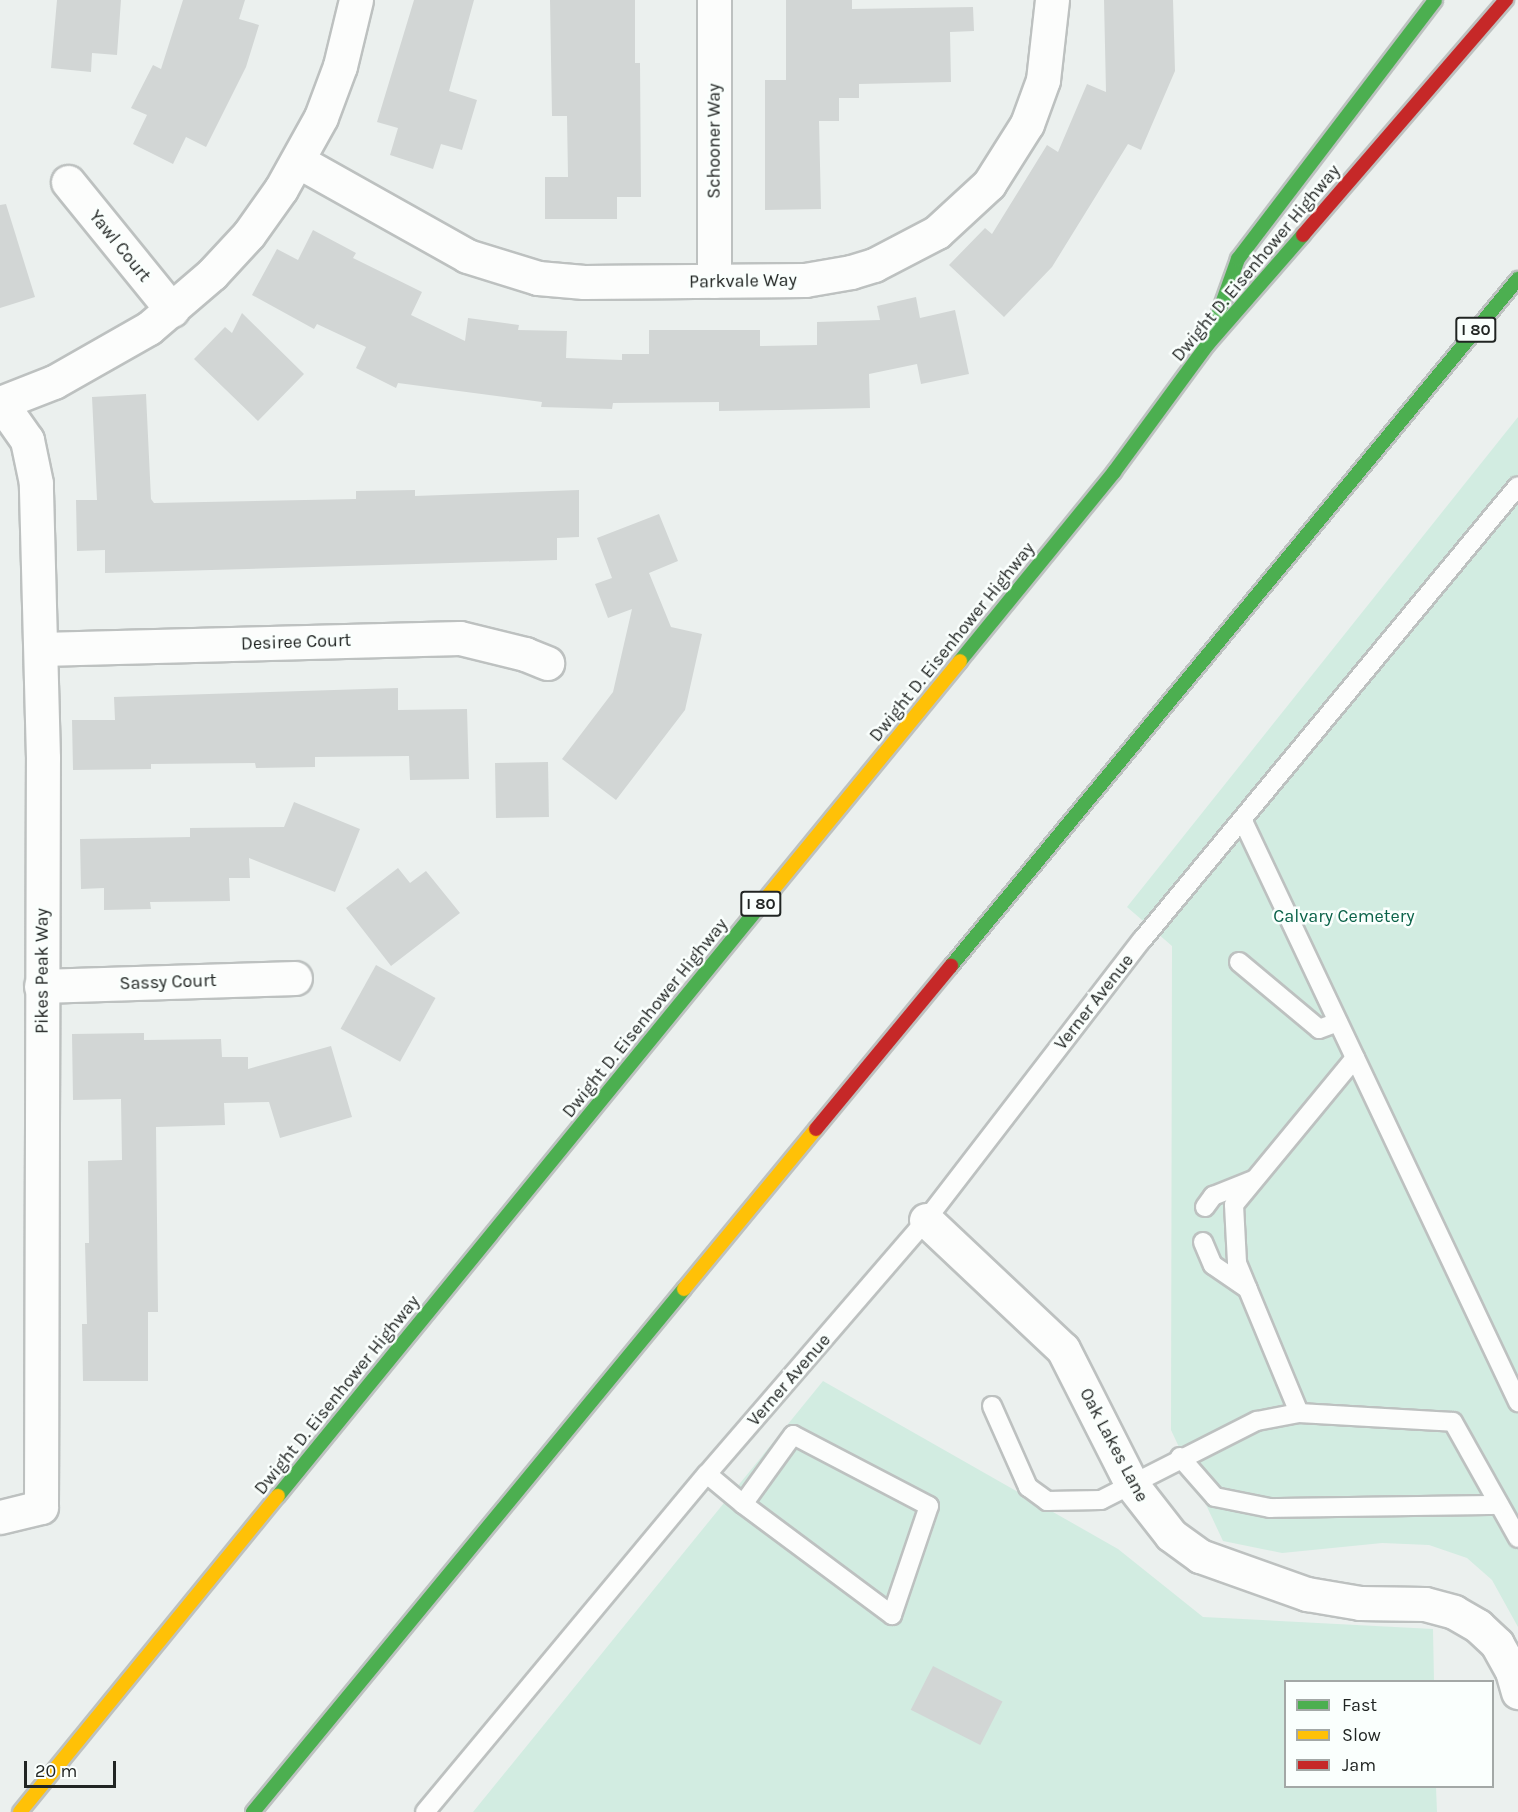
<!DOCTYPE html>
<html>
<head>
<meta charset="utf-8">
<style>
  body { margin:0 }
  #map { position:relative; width:1518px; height:1812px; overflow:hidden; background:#ebf0ee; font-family:Karla,sans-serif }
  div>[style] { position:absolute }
  .green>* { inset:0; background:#d2ece1 }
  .building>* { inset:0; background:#d2d6d5; transform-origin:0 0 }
  .roads { filter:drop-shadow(2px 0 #bdc1c0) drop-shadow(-2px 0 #bdc1c0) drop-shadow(0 2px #bdc1c0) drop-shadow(0 -2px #bdc1c0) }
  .lane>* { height:18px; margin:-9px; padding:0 9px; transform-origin:9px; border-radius:9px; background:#fcfdfc }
  .street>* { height:33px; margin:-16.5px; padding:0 16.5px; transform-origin:16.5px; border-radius:16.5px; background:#fcfdfc }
  .fast>* { height:14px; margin:-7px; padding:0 7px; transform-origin:7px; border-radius:7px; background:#4caf50 }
  .slow>* { height:14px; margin:-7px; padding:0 7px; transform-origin:7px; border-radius:7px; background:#ffc107 }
  .jam>* { height:14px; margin:-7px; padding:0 7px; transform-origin:7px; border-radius:7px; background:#c62828 }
  span { translate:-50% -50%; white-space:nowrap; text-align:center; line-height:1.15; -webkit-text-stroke:5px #fafffd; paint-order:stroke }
  .shield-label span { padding:2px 4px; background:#fafffd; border:2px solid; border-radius:4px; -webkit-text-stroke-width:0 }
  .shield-label { font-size:16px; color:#212523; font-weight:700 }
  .street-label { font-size:18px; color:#212523 }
  .park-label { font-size:18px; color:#0b6249 }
  .legend { position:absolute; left:1284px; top:1680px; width:210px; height:108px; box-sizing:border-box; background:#fafffd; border:2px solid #a3a8a6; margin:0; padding:8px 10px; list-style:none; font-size:18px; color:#212523 }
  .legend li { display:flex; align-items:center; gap:12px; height:30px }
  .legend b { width:30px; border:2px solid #a3a8a6 }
  .scale { position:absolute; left:24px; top:1761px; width:92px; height:27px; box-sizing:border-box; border:3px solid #212523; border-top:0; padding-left:8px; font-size:18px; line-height:21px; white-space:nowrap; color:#212523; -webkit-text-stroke:4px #fafffd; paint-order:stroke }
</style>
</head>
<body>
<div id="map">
  <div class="green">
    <i style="clip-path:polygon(1518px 417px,1518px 1627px,1492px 1580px,1467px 1558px,1429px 1545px,1382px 1543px,1282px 1553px,1223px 1541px,1171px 1430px,1172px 946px,1127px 907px)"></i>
    <i style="clip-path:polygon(823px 1381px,1118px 1549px,1203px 1617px,1433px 1629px,1434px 1681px,1286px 1682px,1286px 1786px,1436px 1787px,1437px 1812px,473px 1812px)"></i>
  </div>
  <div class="building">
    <i style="clip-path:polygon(57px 0,121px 0,117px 55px,92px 53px,91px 72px,51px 68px)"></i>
    <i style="clip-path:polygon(183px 0,245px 0,239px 19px,259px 25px,246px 67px,206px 147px,186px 137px,173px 164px,133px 144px,147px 115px,131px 108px,153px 65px,161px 69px)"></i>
    <i style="clip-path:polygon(414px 0,474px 0,449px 91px,477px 100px,462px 150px,441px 144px,433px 169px,390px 155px,398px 128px,377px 122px)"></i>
    <i style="clip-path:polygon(550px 0,635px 0,635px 63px,640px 63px,641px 197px,617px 197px,617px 219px,545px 219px,545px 177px,568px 177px,567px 116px,552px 116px)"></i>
    <i style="clip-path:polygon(786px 0,852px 0,852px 9px,973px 7px,974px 31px,950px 32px,951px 82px,859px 84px,859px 98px,839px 98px,839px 121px,819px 121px,821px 209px,765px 210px,765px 80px,786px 80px)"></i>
    <i style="clip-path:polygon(1104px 0,1173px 0,1175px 71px,1141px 150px,1128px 144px,1052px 267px,1004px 317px,949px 265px,985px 228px,992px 234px,1047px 145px,1058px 152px,1087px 84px,1106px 92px)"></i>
    <i style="clip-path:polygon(6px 204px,35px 297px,0 308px,0 205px)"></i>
    <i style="clip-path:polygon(313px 230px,356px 253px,353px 258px,422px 292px,411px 315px,465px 341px,468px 318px,519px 325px,518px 330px,567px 331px,566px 358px,622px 360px,622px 354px,649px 354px,649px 330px,760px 330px,760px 346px,817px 345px,817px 322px,880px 320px,877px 306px,916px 297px,920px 318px,955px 310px,969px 374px,921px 384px,917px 364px,869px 374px,870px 408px,782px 410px,719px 411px,719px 402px,613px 403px,612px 409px,541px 407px,542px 402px,398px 383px,396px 388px,356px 368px,366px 347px,317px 324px,314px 329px,252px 295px,277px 249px,298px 260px)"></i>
    <i style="clip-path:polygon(242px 313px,304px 374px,258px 421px,194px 359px,225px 327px,232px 333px)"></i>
    <i style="clip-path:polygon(146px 394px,151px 499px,154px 503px,356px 499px,356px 491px,415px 490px,415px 496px,579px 490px,579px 537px,557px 538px,557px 560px,105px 573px,105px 550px,77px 551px,76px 500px,97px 500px,92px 397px)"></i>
    <i style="clip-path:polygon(659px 514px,678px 561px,649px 573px,671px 627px,702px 634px,685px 710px,616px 800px,562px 759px,613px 692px,632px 609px,608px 618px,595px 584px,612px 578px,597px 538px)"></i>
    <i style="clip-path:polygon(398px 688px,398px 710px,467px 709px,469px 779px,410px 780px,409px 756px,315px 757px,315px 767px,256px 768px,255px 763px,151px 764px,151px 769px,73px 770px,72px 720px,115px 720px,114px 697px)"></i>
    <i style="left:548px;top:762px;width:55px;height:53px;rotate:89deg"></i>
    <i style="clip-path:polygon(294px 802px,360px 829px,335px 892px,249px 858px,250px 878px,229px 878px,230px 901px,150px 902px,151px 909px,104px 910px,104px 888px,81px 889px,80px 839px,190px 837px,190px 828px,284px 827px)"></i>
    <i style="clip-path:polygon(398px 868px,410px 883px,426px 871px,460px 913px,391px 966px,346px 908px)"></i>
    <i style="left:376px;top:965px;width:68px;height:73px;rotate:29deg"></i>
    <i style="clip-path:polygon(144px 1033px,144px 1040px,221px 1039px,222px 1057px,248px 1057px,248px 1069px,331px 1046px,352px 1117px,280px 1138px,269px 1102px,224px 1103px,225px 1125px,156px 1127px,158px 1312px,148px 1312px,148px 1381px,83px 1381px,82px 1324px,87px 1324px,85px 1243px,89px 1243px,88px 1161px,122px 1160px,121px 1099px,73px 1100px,72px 1034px)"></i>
    <i style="left:933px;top:1666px;width:78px;height:49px;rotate:27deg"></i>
  </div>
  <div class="roads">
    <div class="lane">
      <i style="left:1243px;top:821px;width:643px;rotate:64.67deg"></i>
      <i style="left:1239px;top:962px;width:104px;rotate:39.9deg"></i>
      <i style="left:1319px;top:1029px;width:20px;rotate:-20deg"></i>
      <i style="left:1355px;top:1058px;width:190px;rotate:129.5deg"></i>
      <i style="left:1234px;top:1205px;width:58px;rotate:87deg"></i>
      <i style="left:1237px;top:1263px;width:162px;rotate:67.5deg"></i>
      <i style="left:1299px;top:1413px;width:154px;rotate:3.3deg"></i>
      <i style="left:1453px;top:1422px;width:133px;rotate:60.7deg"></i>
      <i style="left:1205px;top:1207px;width:14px;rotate:-54deg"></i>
      <i style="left:1213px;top:1196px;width:43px;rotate:-21.8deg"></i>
      <i style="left:1203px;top:1242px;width:25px;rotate:67deg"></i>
      <i style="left:1213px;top:1265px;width:42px;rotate:34.4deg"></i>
      <i style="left:992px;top:1406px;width:89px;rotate:66deg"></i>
      <i style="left:1028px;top:1487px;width:24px;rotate:36deg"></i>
      <i style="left:1047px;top:1501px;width:54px;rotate:-1.1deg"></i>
      <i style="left:1101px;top:1500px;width:175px;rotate:-26.9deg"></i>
      <i style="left:1257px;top:1421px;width:43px;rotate:-10.8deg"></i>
      <i style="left:1180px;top:1457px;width:53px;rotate:48.8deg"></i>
      <i style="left:1215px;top:1497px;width:56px;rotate:11.3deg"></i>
      <i style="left:1270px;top:1508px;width:229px;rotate:-0.8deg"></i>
      <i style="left:707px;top:1474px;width:47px;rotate:39.8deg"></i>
      <i style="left:743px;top:1504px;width:186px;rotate:36.7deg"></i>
      <i style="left:892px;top:1615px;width:115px;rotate:-71.3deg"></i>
      <i style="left:929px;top:1506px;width:153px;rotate:-152.4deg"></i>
      <i style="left:793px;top:1435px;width:85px;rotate:125.9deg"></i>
      <i style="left:425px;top:1812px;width:440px;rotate:-50.2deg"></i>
      <i style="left:707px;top:1474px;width:335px;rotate:-49.2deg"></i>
      <i style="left:926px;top:1220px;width:354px;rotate:-52.4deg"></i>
      <i style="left:1142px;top:940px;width:589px;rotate:-50.37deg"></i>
    </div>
    <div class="street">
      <i style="left:714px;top:0;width:281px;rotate:90deg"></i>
      <i style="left:298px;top:161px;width:194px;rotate:29.3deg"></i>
      <i style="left:467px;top:256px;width:74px;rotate:17.2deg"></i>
      <i style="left:538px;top:278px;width:46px;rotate:5deg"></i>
      <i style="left:584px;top:282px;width:221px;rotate:-0.5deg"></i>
      <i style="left:805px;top:280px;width:47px;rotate:-9.9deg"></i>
      <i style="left:851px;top:272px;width:24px;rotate:-17deg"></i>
      <i style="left:874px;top:265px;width:71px;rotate:-27.6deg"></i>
      <i style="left:937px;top:232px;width:71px;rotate:-42.7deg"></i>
      <i style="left:989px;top:184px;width:71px;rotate:-57.7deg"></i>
      <i style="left:1027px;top:124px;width:47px;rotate:-70deg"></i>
      <i style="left:1043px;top:80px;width:81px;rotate:-83.6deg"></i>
      <i style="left:68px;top:182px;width:165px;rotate:50.9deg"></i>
      <i style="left:0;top:403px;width:58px;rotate:-21.3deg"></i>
      <i style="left:54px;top:382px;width:109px;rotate:-29.6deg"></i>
      <i style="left:149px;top:328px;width:83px;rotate:-40.6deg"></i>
      <i style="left:212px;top:274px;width:54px;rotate:-47.2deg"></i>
      <i style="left:249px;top:234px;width:55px;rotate:-54.6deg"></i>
      <i style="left:281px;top:189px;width:82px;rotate:-60.9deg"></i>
      <i style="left:321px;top:117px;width:54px;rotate:-69.6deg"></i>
      <i style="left:340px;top:66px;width:68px;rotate:-76.4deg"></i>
      <i style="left:41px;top:649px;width:419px;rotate:-1.5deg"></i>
      <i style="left:460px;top:638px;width:67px;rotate:13.8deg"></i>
      <i style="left:525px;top:654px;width:24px;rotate:22deg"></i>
      <i style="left:41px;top:986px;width:254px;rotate:-1.8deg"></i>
      <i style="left:926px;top:1220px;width:188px;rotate:43.3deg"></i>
      <i style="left:1063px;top:1349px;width:153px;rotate:63.1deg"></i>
      <i style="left:1132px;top:1485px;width:63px;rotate:52deg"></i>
      <i style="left:1171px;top:1535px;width:36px;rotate:36deg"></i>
      <i style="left:1200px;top:1556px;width:114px;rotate:19.6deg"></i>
      <i style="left:1307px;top:1594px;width:54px;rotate:9.6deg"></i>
      <i style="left:1360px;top:1603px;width:65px;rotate:0.9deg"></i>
      <i style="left:1425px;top:1604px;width:30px;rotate:15deg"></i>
      <i style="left:1454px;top:1612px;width:28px;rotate:30deg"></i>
      <i style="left:1478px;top:1626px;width:26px;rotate:43deg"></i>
      <i style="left:1497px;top:1644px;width:31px;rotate:61deg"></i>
      <i style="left:1512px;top:1671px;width:22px;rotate:74deg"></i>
      <i style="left:0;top:1517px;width:42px;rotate:-13.7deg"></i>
      <i style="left:41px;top:1507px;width:749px;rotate:-89.85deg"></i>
      <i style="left:43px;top:758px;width:275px;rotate:-91.5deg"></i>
      <i style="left:36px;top:483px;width:44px;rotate:-101.8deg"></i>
      <i style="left:27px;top:440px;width:45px;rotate:-125.1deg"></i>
    </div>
    <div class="fast">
      <i style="left:1214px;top:326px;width:71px;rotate:-70.3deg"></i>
      <i style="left:1238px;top:259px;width:325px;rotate:-52.7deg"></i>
      <i style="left:960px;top:661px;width:244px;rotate:-50.8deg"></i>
      <i style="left:1114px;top:472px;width:159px;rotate:-53.7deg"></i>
      <i style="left:1208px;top:344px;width:145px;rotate:-48.9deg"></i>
      <i style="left:951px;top:966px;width:891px;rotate:-50.47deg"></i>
      <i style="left:278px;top:1496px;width:759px;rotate:-50.77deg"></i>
      <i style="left:253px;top:1812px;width:678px;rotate:-50.51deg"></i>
    </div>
    <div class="slow">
      <i style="left:758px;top:908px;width:319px;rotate:-50.7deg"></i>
      <i style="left:684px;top:1289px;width:207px;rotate:-50.5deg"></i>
      <i style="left:20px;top:1812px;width:408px;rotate:-50.8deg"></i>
    </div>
    <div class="jam">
      <i style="left:1303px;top:235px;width:311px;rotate:-49.2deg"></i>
      <i style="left:816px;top:1129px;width:212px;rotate:-50.4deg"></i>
    </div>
  </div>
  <div class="shield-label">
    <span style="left:1476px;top:330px">I 80</span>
    <span style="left:761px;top:904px">I 80</span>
  </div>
  <div class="street-label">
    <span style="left:714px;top:141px;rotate:-90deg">Schooner Way</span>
    <span style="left:120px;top:246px;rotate:51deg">Yawl Court</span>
    <span style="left:1256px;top:263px;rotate:-50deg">Dwight D. Eisenhower Highway</span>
    <span style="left:743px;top:281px;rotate:-1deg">Parkvale Way</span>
    <span style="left:296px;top:642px;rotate:-2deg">Desiree Court</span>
    <span style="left:952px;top:642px;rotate:-51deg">Dwight D. Eisenhower Highway</span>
    <span style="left:42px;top:971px;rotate:-90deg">Pikes Peak Way</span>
    <span style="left:168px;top:982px;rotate:-2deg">Sassy Court</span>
    <span style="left:1094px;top:1002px;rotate:-52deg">Verner Avenue</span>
    <span style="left:645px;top:1018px;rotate:-51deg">Dwight D. Eisenhower Highway</span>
    <span style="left:789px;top:1380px;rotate:-49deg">Verner Avenue</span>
    <span style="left:337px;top:1395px;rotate:-51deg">Dwight D. Eisenhower Highway</span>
    <span style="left:1114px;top:1445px;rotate:62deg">Oak Lakes Lane</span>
  </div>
  <div class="park-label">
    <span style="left:1344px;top:916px">Calvary Cemetery</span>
  </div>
  <ul class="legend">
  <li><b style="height:8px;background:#4caf50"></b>Fast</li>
  <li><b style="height:8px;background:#ffc107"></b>Slow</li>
  <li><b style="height:8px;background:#c62828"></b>Jam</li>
  </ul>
  <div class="scale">20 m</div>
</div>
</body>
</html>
